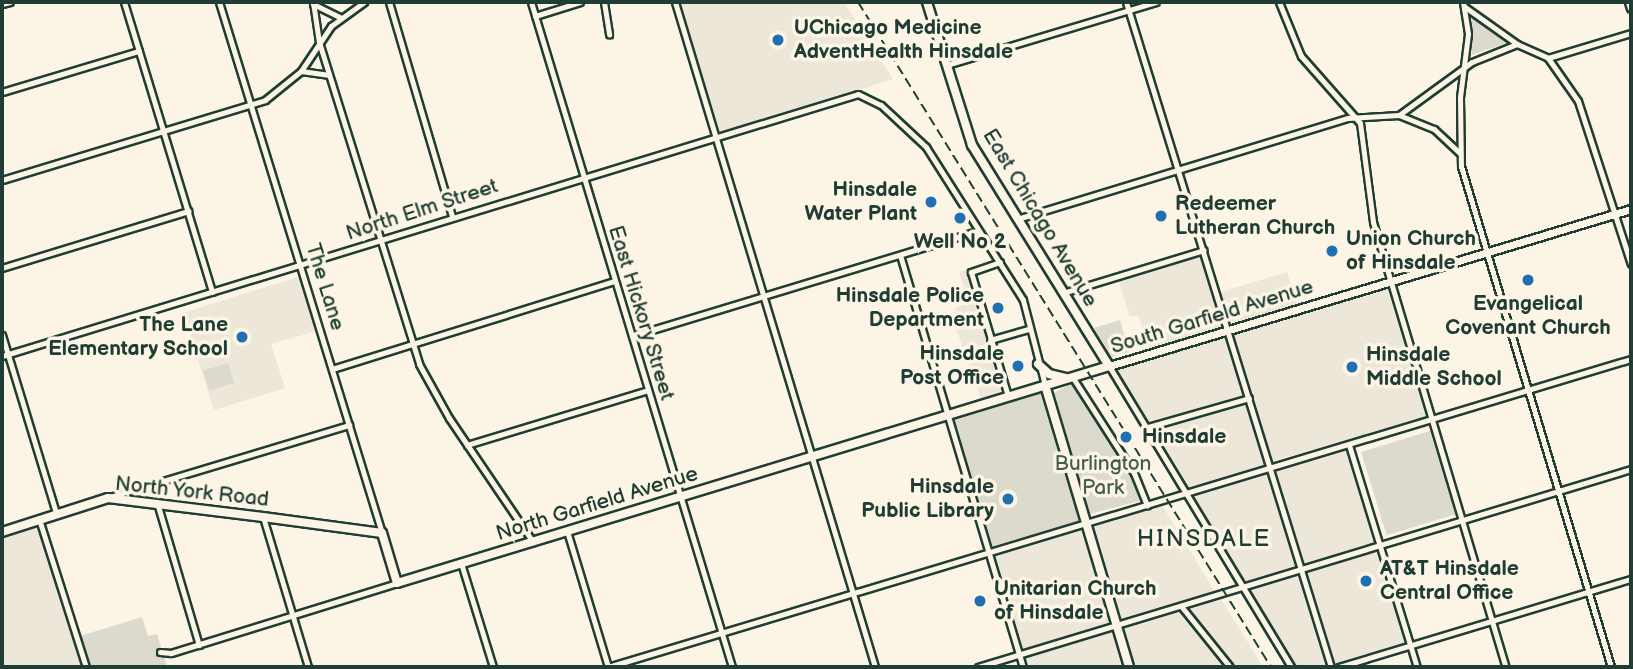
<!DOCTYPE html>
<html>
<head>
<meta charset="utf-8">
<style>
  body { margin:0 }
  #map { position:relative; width:1633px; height:669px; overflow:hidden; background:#fcf5e5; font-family:"Balsamiq Sans",sans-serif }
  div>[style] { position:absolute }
  .built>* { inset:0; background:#ece7d8; transform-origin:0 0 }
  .green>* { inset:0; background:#dcdacc; transform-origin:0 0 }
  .roads { filter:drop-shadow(2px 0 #1f3d34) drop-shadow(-2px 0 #1f3d34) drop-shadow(0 2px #1f3d34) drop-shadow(0 -2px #1f3d34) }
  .minor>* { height:5px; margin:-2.5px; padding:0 2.5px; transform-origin:2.5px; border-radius:2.5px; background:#fcf5e5 }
  .tertiary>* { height:7px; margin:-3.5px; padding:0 3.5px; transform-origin:3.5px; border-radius:3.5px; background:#fcf5e5 }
  .secondary>* { height:8px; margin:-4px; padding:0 4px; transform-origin:4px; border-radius:4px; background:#fcf5e5 }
  .rail>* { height:2px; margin-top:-1px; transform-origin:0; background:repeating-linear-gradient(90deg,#1f3d34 0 10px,transparent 0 15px) }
  .dots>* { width:19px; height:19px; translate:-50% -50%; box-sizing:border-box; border:4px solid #fcf5e5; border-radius:50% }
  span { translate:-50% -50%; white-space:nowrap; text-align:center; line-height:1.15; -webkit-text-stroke:7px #fcf5e5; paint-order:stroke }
  .poi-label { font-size:21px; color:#1f3d34; font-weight:700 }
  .left { translate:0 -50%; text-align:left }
  .right { translate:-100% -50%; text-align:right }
  .street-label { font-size:21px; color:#1f3d34 }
  .park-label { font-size:21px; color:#455c52 }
  .quarter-label { font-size:24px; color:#1f3d34; letter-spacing:2px }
  .frame { position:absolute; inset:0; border:4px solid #1f3d34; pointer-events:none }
</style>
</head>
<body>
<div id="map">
  <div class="built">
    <i style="clip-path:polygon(675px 2px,844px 2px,893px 79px,716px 136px)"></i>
    <i style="clip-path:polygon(1203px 253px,1226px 328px,1150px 351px,1138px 315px,1130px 317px,1118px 279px)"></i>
    <i style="clip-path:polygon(969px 269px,1004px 392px,981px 399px,955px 326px,960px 324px,955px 308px,969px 303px,959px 272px)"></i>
    <i style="left:1287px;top:272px;width:38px;height:70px;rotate:73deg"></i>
    <i style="clip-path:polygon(301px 276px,317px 331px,271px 344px,285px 388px,214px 410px,183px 313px)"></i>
    <i style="left:1389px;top:285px;width:137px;height:165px;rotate:74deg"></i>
    <i style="clip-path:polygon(1227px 336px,1266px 466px,1189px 487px,1115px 368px)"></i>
    <i style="left:1349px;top:448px;width:99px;height:78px;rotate:73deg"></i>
    <i style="clip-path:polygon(1269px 473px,1296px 567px,1244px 582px,1190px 496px)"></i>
    <i style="clip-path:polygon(1162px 505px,1215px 592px,1117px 622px,1089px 526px)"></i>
    <i style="clip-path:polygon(44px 521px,90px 667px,2px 667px,2px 536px)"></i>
    <i style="clip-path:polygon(1085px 527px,1125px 667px,1026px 667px,991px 553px)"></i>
    <i style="left:1380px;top:549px;width:99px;height:78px;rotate:74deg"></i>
    <i style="clip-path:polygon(1299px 574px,1328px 667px,1296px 667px,1247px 589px)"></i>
    <i style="clip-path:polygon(1220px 597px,1263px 667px,1232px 667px,1185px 607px)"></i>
    <i style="clip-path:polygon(1180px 609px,1227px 667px,1131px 667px,1119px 627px)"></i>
  </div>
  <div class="green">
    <i style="clip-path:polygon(1472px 17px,1504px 39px,1506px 43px,1472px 55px)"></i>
    <i style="clip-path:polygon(1120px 320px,1129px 352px,1112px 357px,1094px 328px)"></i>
    <i style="left:228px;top:363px;width:21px;height:26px;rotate:73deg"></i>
    <i style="clip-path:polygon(1073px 383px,1129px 470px,1140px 501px,1089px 514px,1053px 393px)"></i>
    <i style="left:1044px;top:392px;width:134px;height:96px;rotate:74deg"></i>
    <i style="left:1430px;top:431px;width:87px;height:72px;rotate:73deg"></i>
    <i style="clip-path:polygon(142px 617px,148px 636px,157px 634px,167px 667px,90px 667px,80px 636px)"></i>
  </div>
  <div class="roads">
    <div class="minor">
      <i style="left:124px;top:2px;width:303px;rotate:73.1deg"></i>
      <i style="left:219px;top:2px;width:555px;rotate:72.94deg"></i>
      <i style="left:313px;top:2px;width:40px;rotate:81.5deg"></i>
      <i style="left:319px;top:42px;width:337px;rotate:72.7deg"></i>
      <i style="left:419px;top:364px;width:62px;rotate:60.9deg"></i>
      <i style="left:449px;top:418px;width:150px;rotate:55.9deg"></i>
      <i style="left:389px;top:2px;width:223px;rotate:73.6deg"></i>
      <i style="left:531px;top:2px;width:695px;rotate:73.18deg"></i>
      <i style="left:604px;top:2px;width:33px;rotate:81deg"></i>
      <i style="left:675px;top:2px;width:694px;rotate:73.26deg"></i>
      <i style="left:1126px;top:2px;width:696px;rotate:72.87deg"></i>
      <i style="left:1279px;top:2px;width:58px;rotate:67.8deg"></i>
      <i style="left:1301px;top:56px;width:89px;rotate:48.6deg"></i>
      <i style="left:1360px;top:123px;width:100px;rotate:82.5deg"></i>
      <i style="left:1373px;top:222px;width:464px;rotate:73.4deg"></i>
      <i style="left:1463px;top:2px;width:32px;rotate:81deg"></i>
      <i style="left:1468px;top:34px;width:64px;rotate:97.2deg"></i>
      <i style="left:1460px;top:97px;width:69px;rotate:89.2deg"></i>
      <i style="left:1461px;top:166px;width:523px;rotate:73.33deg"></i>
      <i style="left:2px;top:4px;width:8px;rotate:-14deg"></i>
      <i style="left:313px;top:4px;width:30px;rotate:26deg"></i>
      <i style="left:1465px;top:7px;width:64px;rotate:35.4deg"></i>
      <i style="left:1517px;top:44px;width:34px;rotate:24deg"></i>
      <i style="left:1548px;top:58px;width:87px;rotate:-16.8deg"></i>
      <i style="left:535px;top:16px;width:47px;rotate:-17.3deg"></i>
      <i style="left:1548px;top:58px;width:52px;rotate:55.1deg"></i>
      <i style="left:1578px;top:101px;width:171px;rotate:72deg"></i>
      <i style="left:947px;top:65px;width:218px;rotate:-16.8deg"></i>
      <i style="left:301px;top:71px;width:27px;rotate:8deg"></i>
      <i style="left:2px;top:92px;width:143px;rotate:-16.7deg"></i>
      <i style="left:1399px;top:115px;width:38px;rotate:22deg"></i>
      <i style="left:1434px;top:129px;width:35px;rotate:43deg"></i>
      <i style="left:2px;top:180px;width:275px;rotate:-16.9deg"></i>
      <i style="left:265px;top:100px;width:46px;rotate:-38.9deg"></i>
      <i style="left:301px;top:71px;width:54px;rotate:-56.3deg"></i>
      <i style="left:331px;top:26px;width:41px;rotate:-36deg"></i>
      <i style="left:1017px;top:219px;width:346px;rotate:-17deg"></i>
      <i style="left:1348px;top:118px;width:51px;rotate:-3.4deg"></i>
      <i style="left:1399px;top:115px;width:90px;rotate:-36deg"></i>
      <i style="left:1472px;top:62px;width:48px;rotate:-21.8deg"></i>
      <i style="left:900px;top:255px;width:430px;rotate:73.4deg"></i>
      <i style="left:1000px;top:262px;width:31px;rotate:161deg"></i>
      <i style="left:971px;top:272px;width:129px;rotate:73.4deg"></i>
      <i style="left:2px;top:268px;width:195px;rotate:-17deg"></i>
      <i style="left:1063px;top:293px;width:147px;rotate:-17deg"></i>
      <i style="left:2px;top:335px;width:186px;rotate:73.1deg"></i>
      <i style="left:632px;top:336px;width:362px;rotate:-16.9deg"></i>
      <i style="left:990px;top:340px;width:40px;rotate:-16deg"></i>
      <i style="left:2px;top:356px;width:895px;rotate:-17.02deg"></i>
      <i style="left:858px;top:94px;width:25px;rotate:26deg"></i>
      <i style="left:881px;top:105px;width:62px;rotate:43deg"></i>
      <i style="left:926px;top:147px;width:181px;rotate:57.6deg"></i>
      <i style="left:1023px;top:300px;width:88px;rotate:75.5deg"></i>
      <i style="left:1109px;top:366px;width:352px;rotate:58.8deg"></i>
      <i style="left:332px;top:369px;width:296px;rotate:-17.3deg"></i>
      <i style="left:1073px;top:378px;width:113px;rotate:57.3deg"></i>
      <i style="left:1134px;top:473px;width:35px;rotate:68deg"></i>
      <i style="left:1148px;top:427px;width:105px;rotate:-16deg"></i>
      <i style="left:467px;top:445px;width:189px;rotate:-16.9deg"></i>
      <i style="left:1349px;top:445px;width:232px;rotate:73deg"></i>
      <i style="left:110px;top:497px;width:250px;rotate:-16.8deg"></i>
      <i style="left:158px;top:506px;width:145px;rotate:73.6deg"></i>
      <i style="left:263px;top:517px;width:157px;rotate:73.3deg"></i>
      <i style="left:39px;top:519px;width:155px;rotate:72.4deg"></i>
      <i style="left:567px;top:531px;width:142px;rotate:73.2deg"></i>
      <i style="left:461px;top:563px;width:109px;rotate:72.9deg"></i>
      <i style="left:1181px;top:606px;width:78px;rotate:51.2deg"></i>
      <i style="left:160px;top:652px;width:11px;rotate:5deg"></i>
      <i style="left:171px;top:653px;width:237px;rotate:-17.2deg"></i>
      <i style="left:608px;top:667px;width:1068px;rotate:-16.76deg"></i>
      <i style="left:978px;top:667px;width:682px;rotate:-16.87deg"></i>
      <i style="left:1339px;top:667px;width:305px;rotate:-16.8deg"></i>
    </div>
    <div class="tertiary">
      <i style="left:1629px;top:2px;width:6px;rotate:72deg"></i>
      <i style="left:1109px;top:366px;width:545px;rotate:-16.74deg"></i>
    </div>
    <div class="secondary">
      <i style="left:1038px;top:364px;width:15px;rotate:42deg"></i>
      <i style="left:1049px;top:374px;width:17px;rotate:13deg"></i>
      <i style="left:1045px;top:385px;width:294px;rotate:73.4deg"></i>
      <i style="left:2px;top:532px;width:111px;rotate:-17.8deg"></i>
      <i style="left:108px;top:498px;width:156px;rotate:7deg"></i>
      <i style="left:263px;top:517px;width:120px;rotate:7.7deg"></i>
      <i style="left:382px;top:533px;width:52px;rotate:73.3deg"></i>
      <i style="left:397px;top:583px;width:744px;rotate:-16.95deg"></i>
      <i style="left:1109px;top:366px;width:260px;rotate:-121.8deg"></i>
      <i style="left:972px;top:145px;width:150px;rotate:-107.5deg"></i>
    </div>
  </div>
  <div class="rail">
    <i style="left:858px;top:2px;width:783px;rotate:58.16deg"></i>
  </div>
  <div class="dots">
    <i style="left:778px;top:40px;background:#1f6fb2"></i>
    <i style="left:931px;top:202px;background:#1f6fb2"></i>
    <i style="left:1161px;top:216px;background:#1f6fb2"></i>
    <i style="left:960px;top:218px;background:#1f6fb2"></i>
    <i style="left:1332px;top:251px;background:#1f6fb2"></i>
    <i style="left:1528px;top:280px;background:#1f6fb2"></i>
    <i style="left:998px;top:308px;background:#1f6fb2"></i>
    <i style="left:242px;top:337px;background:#1f6fb2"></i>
    <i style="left:1018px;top:366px;background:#1f6fb2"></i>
    <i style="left:1352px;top:367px;background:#1f6fb2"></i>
    <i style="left:1126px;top:437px;background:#1f6fb2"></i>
    <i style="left:1008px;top:499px;background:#1f6fb2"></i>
    <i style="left:1366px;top:581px;background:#1f6fb2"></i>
    <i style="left:980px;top:601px;background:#1f6fb2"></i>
  </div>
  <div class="poi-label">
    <span class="left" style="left:794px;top:40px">UChicago Medicine<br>AdventHealth Hinsdale</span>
    <span class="right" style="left:917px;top:202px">Hinsdale<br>Water Plant</span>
    <span class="left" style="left:1175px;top:216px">Redeemer<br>Lutheran Church</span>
    <span class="left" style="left:1346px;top:251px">Union Church<br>of Hinsdale</span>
    <span style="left:960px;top:242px">Well No 2</span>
    <span class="right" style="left:984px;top:308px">Hinsdale Police<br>Department</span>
    <span style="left:1528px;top:316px">Evangelical<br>Covenant Church</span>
    <span class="right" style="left:228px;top:337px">The Lane<br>Elementary School</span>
    <span class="right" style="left:1004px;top:366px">Hinsdale<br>Post Office</span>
    <span class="left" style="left:1366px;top:367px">Hinsdale<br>Middle School</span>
    <span class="left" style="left:1142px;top:437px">Hinsdale</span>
    <span class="right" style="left:994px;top:499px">Hinsdale<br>Public Library</span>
    <span class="left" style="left:1380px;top:581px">AT&amp;T Hinsdale<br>Central Office</span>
    <span class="left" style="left:994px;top:601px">Unitarian Church<br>of Hinsdale</span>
  </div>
  <div class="street-label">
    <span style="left:422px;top:210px;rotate:-18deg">North Elm Street</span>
    <span style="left:1040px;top:218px;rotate:59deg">East Chicago Avenue</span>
    <span style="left:325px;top:287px;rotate:73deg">The Lane</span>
    <span style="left:641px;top:313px;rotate:73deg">East Hickory Street</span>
    <span style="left:1212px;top:317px;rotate:-17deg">South Garfield Avenue</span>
    <span style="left:192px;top:492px;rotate:6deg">North York Road</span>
    <span style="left:597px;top:504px;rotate:-17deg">North Garfield Avenue</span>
  </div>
  <div class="park-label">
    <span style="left:1103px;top:476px">Burlington<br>Park</span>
  </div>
  <div class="quarter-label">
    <span style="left:1204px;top:539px">HINSDALE</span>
  </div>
  <div class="frame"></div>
</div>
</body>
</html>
